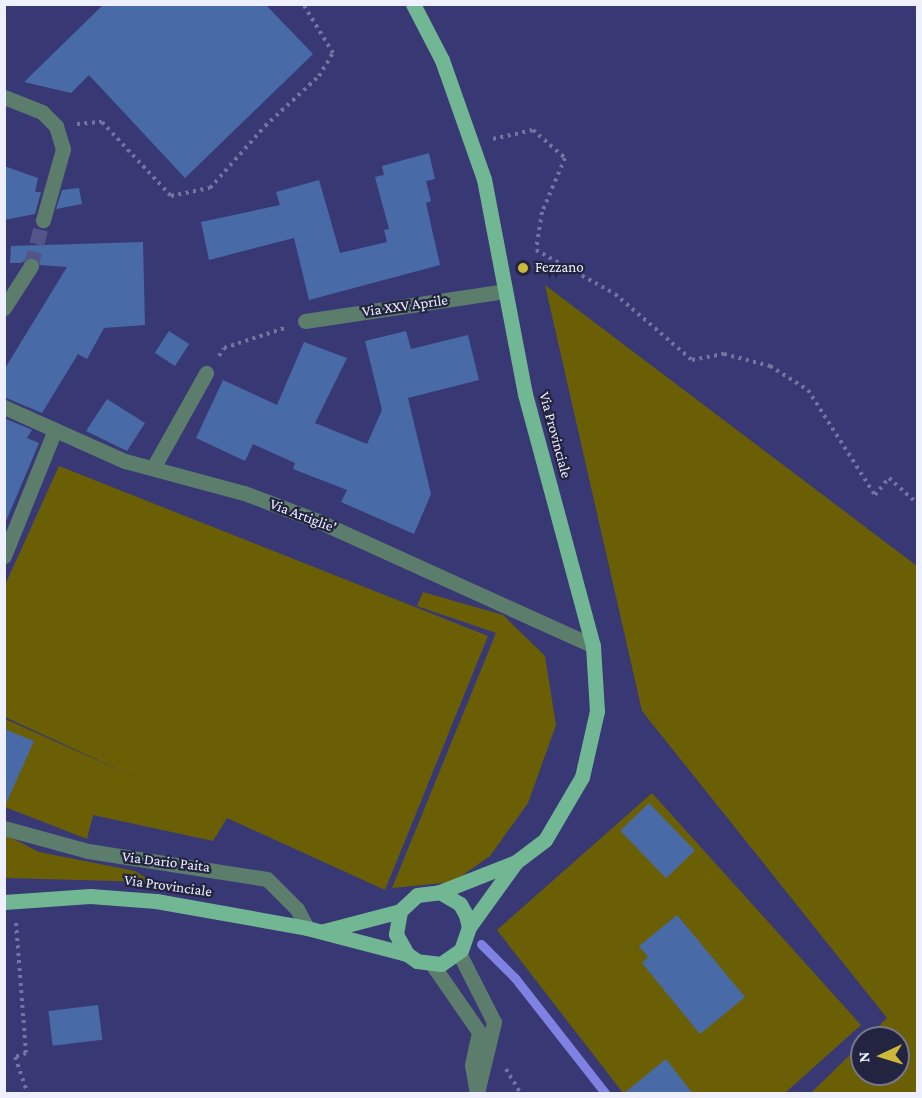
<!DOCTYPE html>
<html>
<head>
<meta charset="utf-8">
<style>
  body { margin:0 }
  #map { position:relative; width:922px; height:1098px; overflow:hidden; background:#383875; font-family:"Crimson Pro",serif }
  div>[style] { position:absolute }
  .green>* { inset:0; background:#6b5f05 }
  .stream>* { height:9px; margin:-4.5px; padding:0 4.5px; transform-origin:4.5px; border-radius:4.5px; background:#7f82e2 }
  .building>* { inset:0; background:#486ba7; transform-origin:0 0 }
  .minor-tunnel>* { height:15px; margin-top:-7.5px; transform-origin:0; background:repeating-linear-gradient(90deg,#53548a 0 15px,transparent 0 23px) }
  .path>* { height:4px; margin-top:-2px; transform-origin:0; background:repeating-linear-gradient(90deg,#7474a2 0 3px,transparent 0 7.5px) }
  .minor>* { height:15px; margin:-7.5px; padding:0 7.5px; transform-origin:7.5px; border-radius:7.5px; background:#5c7d6b }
  .major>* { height:15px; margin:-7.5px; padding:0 7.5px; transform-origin:7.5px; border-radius:7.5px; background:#72b793 }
  .dots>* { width:16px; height:16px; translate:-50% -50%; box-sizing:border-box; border:3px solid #232440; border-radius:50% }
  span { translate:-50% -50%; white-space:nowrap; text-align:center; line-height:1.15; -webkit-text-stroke:4.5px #232440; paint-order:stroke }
  .poi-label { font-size:15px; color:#eef0ff }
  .left { translate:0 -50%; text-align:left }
  .street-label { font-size:15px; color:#eef0ff }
  .frame { position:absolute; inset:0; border:6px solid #eef0ff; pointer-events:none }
  .north { position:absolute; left:850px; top:1026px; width:60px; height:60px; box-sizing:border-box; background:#232440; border:2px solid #74768c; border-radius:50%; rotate:266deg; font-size:16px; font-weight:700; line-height:24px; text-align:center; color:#eef0ff }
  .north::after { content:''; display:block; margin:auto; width:21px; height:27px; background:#ccb938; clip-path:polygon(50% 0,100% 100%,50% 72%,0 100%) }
</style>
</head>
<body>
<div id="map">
  <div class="green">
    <i style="clip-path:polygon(545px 285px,917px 566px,917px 1093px,811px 1093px,862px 1043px,862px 1074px,898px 1074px,898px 1038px,867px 1038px,887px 1018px,642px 711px)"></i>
    <i style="clip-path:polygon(59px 466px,488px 636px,385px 890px,227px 818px,213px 841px,93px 815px,87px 839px,5px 807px,5px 719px,135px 777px,5px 717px,5px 585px)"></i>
    <i style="clip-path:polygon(423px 592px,503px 615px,545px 656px,556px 725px,528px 803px,490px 856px,453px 882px,392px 888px,496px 633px,417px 606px)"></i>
    <i style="clip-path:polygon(652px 793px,861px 1025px,785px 1093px,623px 1093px,497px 930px)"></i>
    <i style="clip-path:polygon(4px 834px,39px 852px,135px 871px,152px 882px,5px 878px)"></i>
  </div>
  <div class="stream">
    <i style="left:481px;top:944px;width:48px;rotate:45deg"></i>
    <i style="left:515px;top:978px;width:147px;rotate:51.9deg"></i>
  </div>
  <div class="building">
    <i style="clip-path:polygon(104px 4px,265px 4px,313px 54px,185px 178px,89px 75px,71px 93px,24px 82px)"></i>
    <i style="clip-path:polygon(429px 153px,435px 179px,426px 181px,431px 201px,426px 203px,440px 265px,309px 300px,294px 238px,209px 260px,201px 222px,280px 205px,276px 192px,319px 180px,340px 253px,387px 242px,384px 230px,389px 229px,375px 177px,384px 175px,382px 166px)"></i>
    <i style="clip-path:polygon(4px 166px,38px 178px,35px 192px,41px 192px,35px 214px,4px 220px)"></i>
    <i style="clip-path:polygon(79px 188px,82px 204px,56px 209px,62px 190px)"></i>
    <i style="clip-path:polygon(143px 242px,145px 325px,104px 328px,87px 359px,78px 354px,42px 413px,4px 397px,4px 370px,67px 267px,40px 265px,32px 256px,21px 263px,10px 263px,11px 246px)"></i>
    <i style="left:169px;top:331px;width:24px;height:26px;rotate:33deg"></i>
    <i style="clip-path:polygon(406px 331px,411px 349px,468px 335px,479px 380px,408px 398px,431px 494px,414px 534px,341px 502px,347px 490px,293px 469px,295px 463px,253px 444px,245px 461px,196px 438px,223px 380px,277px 405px,304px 342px,347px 358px,315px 423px,367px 444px,382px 410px,365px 341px)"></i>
    <i style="clip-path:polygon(107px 399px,145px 423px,127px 451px,86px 431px)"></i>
    <i style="clip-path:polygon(4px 418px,32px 430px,27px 438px,39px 443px,4px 526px)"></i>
    <i style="clip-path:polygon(4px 729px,34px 741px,4px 808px)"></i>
    <i style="left:649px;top:803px;width:66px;height:40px;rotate:46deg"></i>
    <i style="clip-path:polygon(677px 915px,745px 997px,700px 1034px,642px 963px,648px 957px,639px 946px)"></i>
    <i style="left:98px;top:1005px;width:35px;height:50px;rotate:83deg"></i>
    <i style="clip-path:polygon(666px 1059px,693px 1094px,623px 1094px)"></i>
  </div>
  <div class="minor-tunnel">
    <i style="left:31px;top:266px;width:48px;rotate:-75.4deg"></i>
  </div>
  <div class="path">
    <i style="left:77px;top:124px;width:25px;rotate:-5deg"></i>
    <i style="left:102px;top:122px;width:101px;rotate:47deg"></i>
    <i style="left:171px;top:196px;width:40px;rotate:-12deg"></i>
    <i style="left:210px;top:188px;width:83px;rotate:-48.4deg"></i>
    <i style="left:265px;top:126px;width:74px;rotate:-42.8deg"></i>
    <i style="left:319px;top:76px;width:27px;rotate:-59deg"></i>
    <i style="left:333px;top:53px;width:57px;rotate:-121.5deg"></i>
    <i style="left:493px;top:139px;width:41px;rotate:-12.7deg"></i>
    <i style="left:533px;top:130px;width:43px;rotate:41.2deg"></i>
    <i style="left:565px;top:158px;width:59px;rotate:113.1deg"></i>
    <i style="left:542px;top:212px;width:38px;rotate:99deg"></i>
    <i style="left:536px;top:250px;width:90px;rotate:29.1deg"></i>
    <i style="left:615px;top:294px;width:101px;rotate:40.6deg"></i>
    <i style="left:692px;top:360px;width:33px;rotate:-11deg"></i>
    <i style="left:724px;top:354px;width:48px;rotate:14.6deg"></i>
    <i style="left:770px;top:366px;width:45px;rotate:32.3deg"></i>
    <i style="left:808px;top:390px;width:125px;rotate:57.5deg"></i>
    <i style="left:875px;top:495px;width:22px;rotate:-51deg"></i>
    <i style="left:889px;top:478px;width:39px;rotate:42deg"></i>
    <i style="left:219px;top:356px;width:9px;rotate:-58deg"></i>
    <i style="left:224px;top:348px;width:64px;rotate:-18.2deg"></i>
    <i style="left:16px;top:923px;width:130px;rotate:85.6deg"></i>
    <i style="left:26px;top:1053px;width:12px;rotate:160deg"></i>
    <i style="left:15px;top:1057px;width:39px;rotate:71deg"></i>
    <i style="left:506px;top:1069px;width:29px;rotate:59deg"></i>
  </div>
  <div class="minor">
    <i style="left:4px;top:97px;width:41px;rotate:21.5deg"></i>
    <i style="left:42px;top:112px;width:20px;rotate:45deg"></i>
    <i style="left:56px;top:126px;width:24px;rotate:73deg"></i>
    <i style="left:63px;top:149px;width:74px;rotate:105.7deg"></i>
    <i style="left:4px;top:308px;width:50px;rotate:-57.3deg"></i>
    <i style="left:305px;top:321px;width:202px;rotate:-8.5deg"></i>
    <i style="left:4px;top:407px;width:133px;rotate:24.1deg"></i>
    <i style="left:125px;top:461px;width:123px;rotate:15.1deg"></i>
    <i style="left:244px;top:493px;width:79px;rotate:20.7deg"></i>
    <i style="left:318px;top:521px;width:302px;rotate:24.4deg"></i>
    <i style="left:153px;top:468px;width:109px;rotate:-60.8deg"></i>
    <i style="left:4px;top:556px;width:136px;rotate:-68deg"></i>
    <i style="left:4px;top:828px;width:87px;rotate:15.3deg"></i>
    <i style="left:88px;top:851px;width:181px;rotate:8.9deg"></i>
    <i style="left:267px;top:879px;width:42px;rotate:45deg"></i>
    <i style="left:297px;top:909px;width:21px;rotate:62deg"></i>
    <i style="left:432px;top:964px;width:83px;rotate:55.3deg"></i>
    <i style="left:479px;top:1032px;width:34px;rotate:102deg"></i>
    <i style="left:472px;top:1065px;width:28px;rotate:80deg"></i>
    <i style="left:477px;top:1093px;width:73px;rotate:-76.5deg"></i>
    <i style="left:494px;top:1022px;width:77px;rotate:-116.9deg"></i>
  </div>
  <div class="major">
    <i style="left:413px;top:4px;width:63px;rotate:62.6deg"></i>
    <i style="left:442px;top:60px;width:126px;rotate:70.6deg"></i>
    <i style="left:484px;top:179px;width:219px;rotate:79.2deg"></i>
    <i style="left:525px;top:394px;width:261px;rotate:74.9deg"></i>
    <i style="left:593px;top:646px;width:65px;rotate:86.5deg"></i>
    <i style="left:597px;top:711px;width:68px;rotate:102.8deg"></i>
    <i style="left:582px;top:777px;width:73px;rotate:120.4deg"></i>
    <i style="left:545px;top:840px;width:36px;rotate:143deg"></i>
    <i style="left:516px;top:862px;width:82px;rotate:158.5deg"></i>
    <i style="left:4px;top:902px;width:86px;rotate:-4deg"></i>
    <i style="left:90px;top:896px;width:66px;rotate:4.3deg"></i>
    <i style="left:156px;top:901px;width:153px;rotate:10.1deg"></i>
    <i style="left:307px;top:928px;width:103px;rotate:14.6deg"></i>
    <i style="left:469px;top:927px;width:80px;rotate:-54.1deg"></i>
    <i style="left:324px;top:931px;width:79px;rotate:-14.7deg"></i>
    <i style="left:400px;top:911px;width:23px;rotate:-43deg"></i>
    <i style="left:417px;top:895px;width:23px;rotate:-7deg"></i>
    <i style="left:440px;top:892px;width:23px;rotate:31deg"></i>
    <i style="left:460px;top:904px;width:13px;rotate:61deg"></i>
    <i style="left:466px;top:915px;width:12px;rotate:76deg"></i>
    <i style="left:469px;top:927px;width:24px;rotate:109deg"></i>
    <i style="left:461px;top:950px;width:24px;rotate:145deg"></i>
    <i style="left:441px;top:964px;width:24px;rotate:-173deg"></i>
    <i style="left:417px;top:961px;width:12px;rotate:-145deg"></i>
    <i style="left:407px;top:954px;width:23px;rotate:-119deg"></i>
    <i style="left:396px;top:934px;width:23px;rotate:-80deg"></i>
  </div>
  <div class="dots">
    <i style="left:523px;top:268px;background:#ccb938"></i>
  </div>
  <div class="poi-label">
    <span class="left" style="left:535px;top:268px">Fezzano</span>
  </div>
  <div class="street-label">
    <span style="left:405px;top:306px;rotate:-8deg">Via XXV Aprile</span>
    <span style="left:555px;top:435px;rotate:75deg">Via Provinciale</span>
    <span style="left:303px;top:516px;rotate:21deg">Via Artiglie'</span>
    <span style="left:166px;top:862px;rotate:7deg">Via Dario Paita</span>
    <span style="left:168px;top:886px;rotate:8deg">Via Provinciale</span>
  </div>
  <div class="frame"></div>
  <div class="north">N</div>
</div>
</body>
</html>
